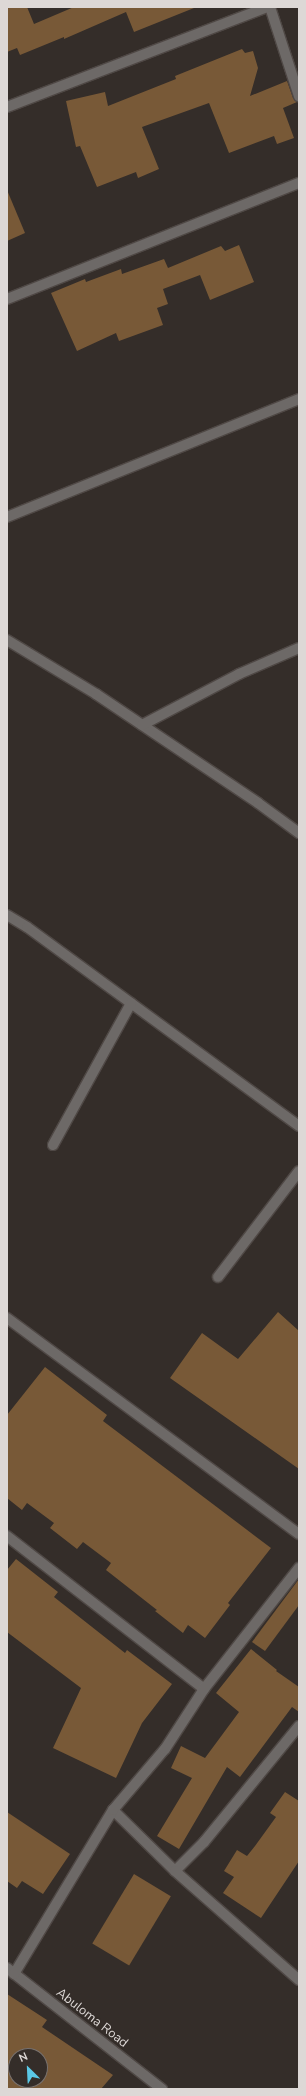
<!DOCTYPE html>
<html>
<head>
<meta charset="utf-8">
<style>
  body { margin:0 }
  #map { position:relative; width:306px; height:2096px; overflow:hidden; background:#342d29; font-family:"Nunito Sans",sans-serif }
  div>[style] { position:absolute }
  .building>* { inset:0; background:#785937; transform-origin:0 0 }
  .roads { filter:drop-shadow(1px 0 #4f4845) drop-shadow(-1px 0 #4f4845) drop-shadow(0 1px #4f4845) drop-shadow(0 -1px #4f4845) }
  .minor>* { height:10px; margin:-5px; padding:0 5px; transform-origin:5px; border-radius:5px; background:#6d6967 }
  span { translate:-50% -50%; white-space:nowrap; text-align:center; line-height:1.15; -webkit-text-stroke:3px #342d29; paint-order:stroke }
  .street-label { font-size:13px; color:#ddd8d6 }
  .frame { position:absolute; inset:0; border:8px solid #ddd8d6; pointer-events:none }
  .north { position:absolute; left:8px; top:2048px; width:40px; height:40px; box-sizing:border-box; background:#342d29; border:1px solid #78716e; border-radius:50%; rotate:336deg; font-size:11px; font-weight:700; line-height:16px; text-align:center; color:#ddd8d6 }
  .north::after { content:''; display:block; margin:auto; width:14px; height:18px; background:#5ac8e6; clip-path:polygon(50% 0,100% 100%,50% 72%,0 100%) }
</style>
</head>
<body>
<div id="map">
  <div class="building">
    <i style="clip-path:polygon(7px 7px,27px 7px,34px 24px,74px 7px,194px 8px,134px 32px,126px 12px,64px 39px,64px 37px,20px 55px,17px 48px,7px 52px)"></i>
    <i style="clip-path:polygon(242px 49px,245px 53px,253px 51px,258px 68px,250px 96px,287px 81px,293px 98px,297px 102px,283px 108px,294px 138px,277px 144px,274px 136px,229px 153px,209px 103px,142px 127px,159px 169px,138px 178px,136px 172px,97px 187px,80px 146px,76px 147px,66px 101px,105px 92px,108px 106px,176px 79px,175px 76px)"></i>
    <i style="clip-path:polygon(7px 190px,25px 233px,7px 241px)"></i>
    <i style="clip-path:polygon(239px 245px,254px 282px,210px 300px,200px 275px,163px 289px,168px 304px,157px 308px,163px 325px,119px 341px,116px 333px,77px 351px,51px 293px,85px 279px,86px 282px,121px 269px,122px 274px,164px 259px,168px 268px,221px 246px,225px 251px)"></i>
    <i style="clip-path:polygon(278px 1312px,299px 1331px,299px 1469px,170px 1378px,202px 1333px,238px 1359px)"></i>
    <i style="clip-path:polygon(45px 1367px,107px 1415px,103px 1421px,271px 1548px,228px 1603px,230px 1605px,205px 1638px,188px 1625px,183px 1633px,155px 1611px,157px 1610px,106px 1570px,111px 1563px,83px 1542px,77px 1549px,50px 1528px,54px 1523px,27px 1503px,22px 1510px,7px 1498px,7px 1415px)"></i>
    <i style="clip-path:polygon(16px 1559px,58px 1592px,54px 1597px,125px 1653px,127px 1650px,172px 1684px,142px 1723px,116px 1778px,53px 1748px,81px 1688px,7px 1632px,7px 1570px)"></i>
    <i style="clip-path:polygon(299px 1579px,299px 1605px,265px 1651px,252px 1642px)"></i>
    <i style="clip-path:polygon(251px 1649px,277px 1670px,276px 1671px,299px 1687px,299px 1712px,292px 1707px,240px 1777px,227px 1767px,179px 1849px,157px 1836px,192px 1778px,171px 1768px,181px 1746px,205px 1758px,239px 1712px,216px 1693px)"></i>
    <i style="clip-path:polygon(285px 1792px,299px 1801px,299px 1861px,261px 1918px,223px 1893px,234px 1877px,224px 1871px,237px 1850px,247px 1856px,255px 1846px,276px 1817px,270px 1813px)"></i>
    <i style="clip-path:polygon(7px 1812px,70px 1854px,43px 1894px,22px 1881px,17px 1888px,7px 1881px)"></i>
    <i style="left:134px;top:1874px;width:43px;height:81px;rotate:31deg"></i>
    <i style="clip-path:polygon(evenodd,7px 1994px,47px 2020px,42px 2027px,113px 2075px,101px 2089px,7px 2089px,7px 1994px,16px 2056px,40px 2056px,40px 2080px,16px 2080px,16px 2056px)"></i>
  </div>
  <div class="roads">
    <div class="minor">
      <i style="left:270px;top:7px;width:94px;rotate:72deg"></i>
      <i style="left:7px;top:107px;width:280px;rotate:-21deg"></i>
      <i style="left:7px;top:299px;width:314px;rotate:-21.7deg"></i>
      <i style="left:7px;top:517px;width:315px;rotate:-22deg"></i>
      <i style="left:7px;top:640px;width:104px;rotate:31.2deg"></i>
      <i style="left:96px;top:694px;width:195px;rotate:33.9deg"></i>
      <i style="left:258px;top:803px;width:51px;rotate:36.2deg"></i>
      <i style="left:142px;top:725px;width:110px;rotate:-27.7deg"></i>
      <i style="left:239px;top:674px;width:65px;rotate:-23.4deg"></i>
      <i style="left:7px;top:915px;width:23px;rotate:31deg"></i>
      <i style="left:27px;top:927px;width:337px;rotate:36.2deg"></i>
      <i style="left:53px;top:1145px;width:162px;rotate:-61.2deg"></i>
      <i style="left:218px;top:1277px;width:133px;rotate:-52.6deg"></i>
      <i style="left:7px;top:1318px;width:363px;rotate:36.5deg"></i>
      <i style="left:7px;top:1536px;width:249px;rotate:37.8deg"></i>
      <i style="left:113px;top:1810px;width:87px;rotate:44.5deg"></i>
      <i style="left:175px;top:1871px;width:41px;rotate:-45deg"></i>
      <i style="left:204px;top:1842px;width:150px;rotate:-50.7deg"></i>
      <i style="left:175px;top:1871px;width:165px;rotate:41.3deg"></i>
      <i style="left:7px;top:1968px;width:197px;rotate:38deg"></i>
      <i style="left:14px;top:1974px;width:192px;rotate:-58.9deg"></i>
      <i style="left:113px;top:1810px;width:80px;rotate:-49.6deg"></i>
      <i style="left:165px;top:1749px;width:72px;rotate:-57deg"></i>
      <i style="left:204px;top:1689px;width:154px;rotate:-51.9deg"></i>
    </div>
  </div>
  <div class="street-label">
    <span style="left:92px;top:2018px;rotate:38deg">Abuloma Road</span>
  </div>
  <div class="frame"></div>
  <div class="north">N</div>
</div>
</body>
</html>
